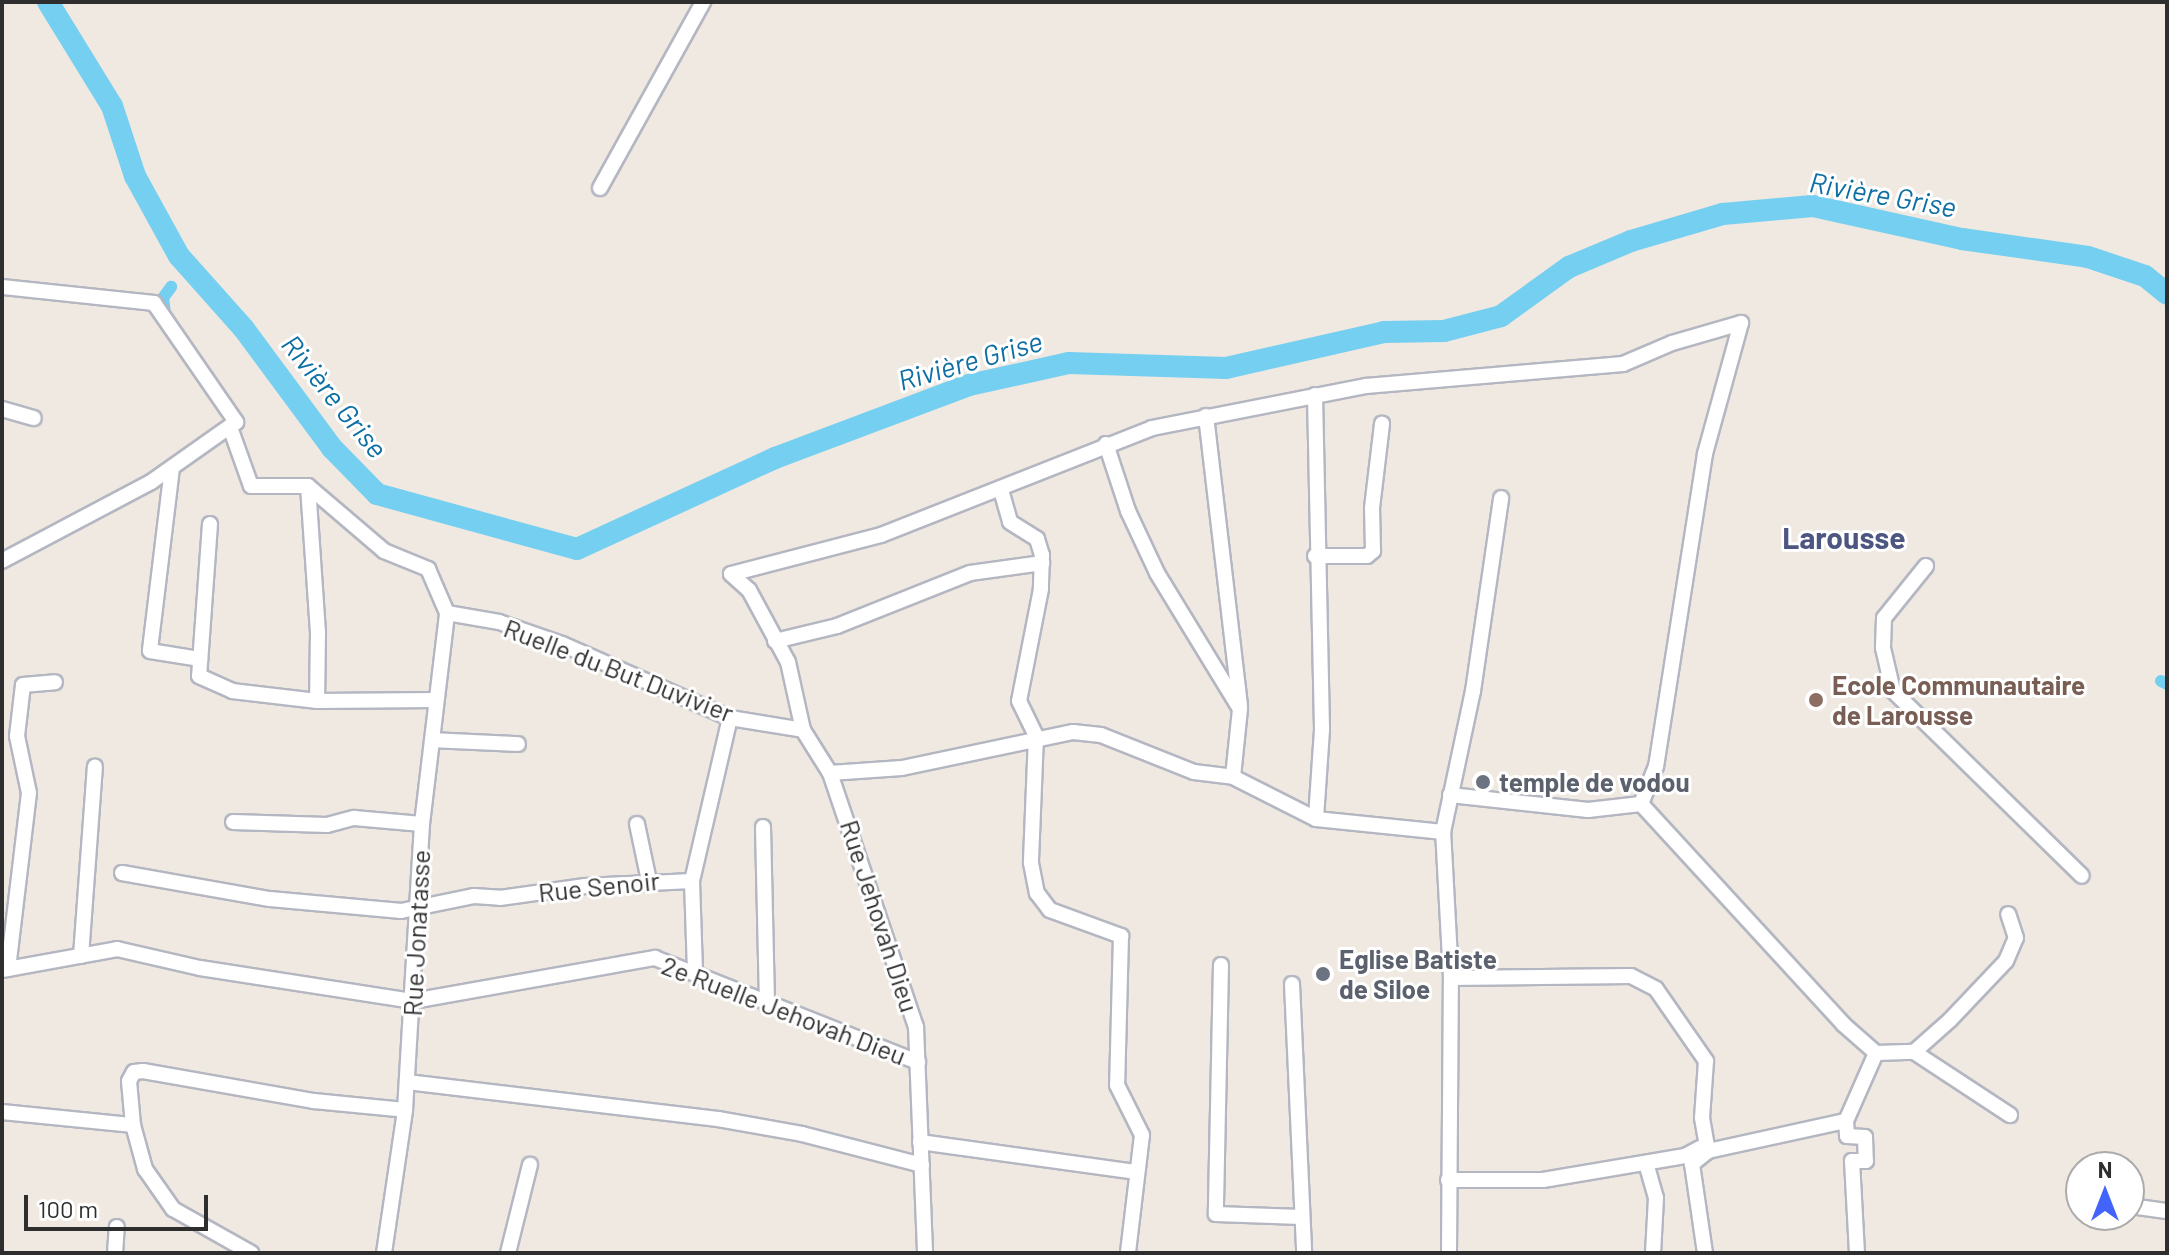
<!DOCTYPE html>
<html>
<head>
<meta charset="utf-8">
<style>
  body { margin:0 }
  #map { position:relative; width:2169px; height:1255px; overflow:hidden; background:#efe9e1; font-family:Barlow,sans-serif }
  div>[style] { position:absolute }
  .canal>* { height:12px; margin:-6px; padding:0 6px; transform-origin:6px; border-radius:6px; background:#75cff0 }
  .river>* { height:22px; margin:-11px; padding:0 11px; transform-origin:11px; border-radius:11px; background:#75cff0 }
  .roads { filter:drop-shadow(2px 0 #b4b7c1) drop-shadow(-2px 0 #b4b7c1) drop-shadow(0 2px #b4b7c1) drop-shadow(0 -2px #b4b7c1) }
  .minor>* { height:14px; margin:-7px; padding:0 7px; transform-origin:7px; border-radius:7px; background:#fff }
  .dots>* { width:22px; height:22px; translate:-50% -50%; box-sizing:border-box; border:4px solid #fff; border-radius:50% }
  span { translate:-50% -50%; white-space:nowrap; text-align:center; line-height:1.15; -webkit-text-stroke:6px #fff; paint-order:stroke }
  .street-label { font-size:26px; color:#2e2e2e }
  .education-label { font-size:26px; color:#785e54; font-weight:700 }
  .left { translate:0 -50%; text-align:left }
  .worship-label { font-size:26px; color:#5b616d; font-weight:700 }
  .water-label { font-size:28px; color:#0d6fa3; font-style:italic }
  .quarter-label { font-size:30px; color:#4d5680; font-weight:700 }
  .frame { position:absolute; inset:0; border:4px solid #2e2e2e; pointer-events:none }
  .north { position:absolute; left:2065px; top:1151px; width:80px; height:80px; box-sizing:border-box; background:#fff; border:2px solid #ababab; border-radius:50%; rotate:0deg; font-size:22px; font-weight:700; line-height:32px; text-align:center; color:#2e2e2e }
  .north::after { content:''; display:block; margin:auto; width:28px; height:36px; background:#4264fb; clip-path:polygon(50% 0,100% 100%,50% 72%,0 100%) }
  .scale { position:absolute; left:24px; top:1195px; width:184px; height:36px; box-sizing:border-box; border:4px solid #2e2e2e; border-top:0; padding-left:10px; font-size:24px; line-height:28px; white-space:nowrap; color:#2e2e2e; -webkit-text-stroke:6px #fff; paint-order:stroke }
</style>
</head>
<body>
<div id="map">
  <div class="canal">
    <i style="left:166px;top:322px;width:24px;rotate:-97deg"></i>
    <i style="left:163px;top:298px;width:14px;rotate:-54deg"></i>
    <i style="left:2161px;top:681px;width:7px;rotate:27deg"></i>
  </div>
  <div class="river">
    <i style="left:48px;top:2px;width:122px;rotate:58.4deg"></i>
    <i style="left:112px;top:106px;width:74px;rotate:71.8deg"></i>
    <i style="left:135px;top:176px;width:91px;rotate:61.2deg"></i>
    <i style="left:179px;top:256px;width:98px;rotate:48.3deg"></i>
    <i style="left:244px;top:329px;width:148px;rotate:53.5deg"></i>
    <i style="left:332px;top:448px;width:64px;rotate:45.6deg"></i>
    <i style="left:377px;top:494px;width:207px;rotate:15.4deg"></i>
    <i style="left:577px;top:549px;width:218px;rotate:-24.7deg"></i>
    <i style="left:775px;top:458px;width:207px;rotate:-20.6deg"></i>
    <i style="left:969px;top:385px;width:102px;rotate:-12.4deg"></i>
    <i style="left:1069px;top:363px;width:157px;rotate:1.8deg"></i>
    <i style="left:1226px;top:368px;width:162px;rotate:-12.8deg"></i>
    <i style="left:1384px;top:332px;width:60px;rotate:-1deg"></i>
    <i style="left:1444px;top:331px;width:59px;rotate:-14.7deg"></i>
    <i style="left:1501px;top:316px;width:84px;rotate:-35.8deg"></i>
    <i style="left:1569px;top:267px;width:67px;rotate:-22.8deg"></i>
    <i style="left:1631px;top:241px;width:96px;rotate:-16.4deg"></i>
    <i style="left:1723px;top:214px;width:90px;rotate:-5.1deg"></i>
    <i style="left:1813px;top:206px;width:153px;rotate:12.5deg"></i>
    <i style="left:1962px;top:239px;width:127px;rotate:8.1deg"></i>
    <i style="left:2088px;top:257px;width:60px;rotate:18.4deg"></i>
    <i style="left:2145px;top:276px;width:28px;rotate:39deg"></i>
  </div>
  <div class="roads">
    <div class="minor">
      <i style="left:600px;top:188px;width:213px;rotate:-61deg"></i>
      <i style="left:2px;top:287px;width:153px;rotate:6deg"></i>
      <i style="left:154px;top:303px;width:145px;rotate:55.4deg"></i>
      <i style="left:236px;top:422px;width:104px;rotate:144.8deg"></i>
      <i style="left:151px;top:482px;width:169px;rotate:152.1deg"></i>
      <i style="left:1741px;top:323px;width:136px;rotate:105.4deg"></i>
      <i style="left:1705px;top:454px;width:316px;rotate:98.9deg"></i>
      <i style="left:1656px;top:766px;width:41px;rotate:111.5deg"></i>
      <i style="left:1641px;top:804px;width:299px;rotate:47.4deg"></i>
      <i style="left:1843px;top:1024px;width:44px;rotate:41.3deg"></i>
      <i style="left:1876px;top:1053px;width:38px;rotate:-2deg"></i>
      <i style="left:1914px;top:1052px;width:48px;rotate:-41.6deg"></i>
      <i style="left:1950px;top:1020px;width:81px;rotate:-46.5deg"></i>
      <i style="left:2006px;top:961px;width:25px;rotate:-67deg"></i>
      <i style="left:2016px;top:938px;width:25px;rotate:-108deg"></i>
      <i style="left:1315px;top:395px;width:335px;rotate:88.8deg"></i>
      <i style="left:1322px;top:730px;width:89px;rotate:93.9deg"></i>
      <i style="left:2px;top:409px;width:33px;rotate:16deg"></i>
      <i style="left:1206px;top:416px;width:291px;rotate:83.3deg"></i>
      <i style="left:231px;top:430px;width:59px;rotate:70.3deg"></i>
      <i style="left:251px;top:486px;width:57px"></i>
      <i style="left:308px;top:486px;width:100px;rotate:40.5deg"></i>
      <i style="left:384px;top:551px;width:48px;rotate:22.2deg"></i>
      <i style="left:428px;top:569px;width:48px;rotate:66.6deg"></i>
      <i style="left:447px;top:613px;width:53px;rotate:9.8deg"></i>
      <i style="left:499px;top:622px;width:67px;rotate:19.2deg"></i>
      <i style="left:562px;top:644px;width:184px;rotate:23.8deg"></i>
      <i style="left:730px;top:718px;width:74px;rotate:9.3deg"></i>
      <i style="left:803px;top:730px;width:51px;rotate:57.9deg"></i>
      <i style="left:830px;top:773px;width:72px;rotate:-4deg"></i>
      <i style="left:902px;top:768px;width:175px;rotate:-11.9deg"></i>
      <i style="left:1073px;top:732px;width:28px;rotate:6deg"></i>
      <i style="left:1101px;top:735px;width:100px;rotate:21.7deg"></i>
      <i style="left:1194px;top:772px;width:39px;rotate:7deg"></i>
      <i style="left:1233px;top:777px;width:93px;rotate:26.8deg"></i>
      <i style="left:1316px;top:819px;width:128px;rotate:5.8deg"></i>
      <i style="left:1106px;top:444px;width:71px;rotate:71.8deg"></i>
      <i style="left:1128px;top:511px;width:68px;rotate:64.9deg"></i>
      <i style="left:1157px;top:573px;width:159px;rotate:58.6deg"></i>
      <i style="left:1240px;top:709px;width:68px;rotate:95.9deg"></i>
      <i style="left:172px;top:468px;width:184px;rotate:96.9deg"></i>
      <i style="left:150px;top:651px;width:51px;rotate:9.1deg"></i>
      <i style="left:308px;top:486px;width:146px;rotate:86.1deg"></i>
      <i style="left:318px;top:632px;width:69px;rotate:90.8deg"></i>
      <i style="left:1001px;top:490px;width:33px;rotate:74deg"></i>
      <i style="left:1010px;top:522px;width:32px;rotate:32deg"></i>
      <i style="left:1037px;top:539px;width:17px;rotate:73deg"></i>
      <i style="left:1042px;top:555px;width:34px;rotate:92deg"></i>
      <i style="left:1041px;top:589px;width:114px;rotate:101.1deg"></i>
      <i style="left:1019px;top:701px;width:39px;rotate:64deg"></i>
      <i style="left:1036px;top:736px;width:127px;rotate:92.3deg"></i>
      <i style="left:1031px;top:863px;width:31px;rotate:79deg"></i>
      <i style="left:1037px;top:893px;width:21px;rotate:53deg"></i>
      <i style="left:1050px;top:910px;width:76px;rotate:20.1deg"></i>
      <i style="left:1121px;top:936px;width:149px;rotate:91.5deg"></i>
      <i style="left:1117px;top:1085px;width:56px;rotate:63.4deg"></i>
      <i style="left:1142px;top:1135px;width:119px;rotate:96.8deg"></i>
      <i style="left:210px;top:524px;width:152px;rotate:94.1deg"></i>
      <i style="left:199px;top:676px;width:36px;rotate:24deg"></i>
      <i style="left:232px;top:691px;width:86px;rotate:6.7deg"></i>
      <i style="left:317px;top:701px;width:119px;rotate:-0.5deg"></i>
      <i style="left:1315px;top:556px;width:52px"></i>
      <i style="left:1367px;top:556px;width:8px;rotate:-40deg"></i>
      <i style="left:1373px;top:551px;width:43px;rotate:-91.3deg"></i>
      <i style="left:1372px;top:508px;width:85px;rotate:-83.2deg"></i>
      <i style="left:1926px;top:566px;width:67px;rotate:128.9deg"></i>
      <i style="left:1884px;top:618px;width:30px;rotate:92deg"></i>
      <i style="left:1883px;top:648px;width:44px;rotate:76.9deg"></i>
      <i style="left:1893px;top:691px;width:264px;rotate:44.4deg"></i>
      <i style="left:731px;top:574px;width:155px;rotate:-14.6deg"></i>
      <i style="left:881px;top:535px;width:291px;rotate:-21.5deg"></i>
      <i style="left:1152px;top:428px;width:218px;rotate:-11.1deg"></i>
      <i style="left:1366px;top:386px;width:258px;rotate:-4.9deg"></i>
      <i style="left:1623px;top:364px;width:53px;rotate:-23.2deg"></i>
      <i style="left:1672px;top:343px;width:72px;rotate:-16.2deg"></i>
      <i style="left:731px;top:574px;width:24px;rotate:42deg"></i>
      <i style="left:749px;top:590px;width:82px;rotate:61.6deg"></i>
      <i style="left:788px;top:662px;width:70px;rotate:77.6deg"></i>
      <i style="left:775px;top:641px;width:64px;rotate:-13.6deg"></i>
      <i style="left:837px;top:626px;width:143px;rotate:-21.7deg"></i>
      <i style="left:970px;top:573px;width:73px;rotate:-7.9deg"></i>
      <i style="left:432px;top:740px;width:86px;rotate:2.7deg"></i>
      <i style="left:830px;top:773px;width:268px;rotate:71.3deg"></i>
      <i style="left:916px;top:1027px;width:226px;rotate:87.7deg"></i>
      <i style="left:1450px;top:795px;width:139px;rotate:6.2deg"></i>
      <i style="left:1588px;top:810px;width:53px;rotate:-6.5deg"></i>
      <i style="left:233px;top:822px;width:94px;rotate:1.8deg"></i>
      <i style="left:327px;top:825px;width:28px;rotate:-15deg"></i>
      <i style="left:354px;top:818px;width:68px;rotate:5deg"></i>
      <i style="left:637px;top:824px;width:58px;rotate:78.1deg"></i>
      <i style="left:763px;top:827px;width:178px;rotate:88.7deg"></i>
      <i style="left:122px;top:873px;width:150px;rotate:10deg"></i>
      <i style="left:270px;top:899px;width:132px;rotate:5.2deg"></i>
      <i style="left:401px;top:911px;width:75px;rotate:-11.6deg"></i>
      <i style="left:474px;top:896px;width:26px;rotate:4deg"></i>
      <i style="left:500px;top:898px;width:86px;rotate:-8deg"></i>
      <i style="left:585px;top:886px;width:107px;rotate:-2.7deg"></i>
      <i style="left:692px;top:881px;width:92px;rotate:88.1deg"></i>
      <i style="left:692px;top:881px;width:167px;rotate:-76.9deg"></i>
      <i style="left:81px;top:956px;width:190px;rotate:-85.8deg"></i>
      <i style="left:1221px;top:965px;width:249px;rotate:91.2deg"></i>
      <i style="left:1216px;top:1214px;width:85px;rotate:2deg"></i>
      <i style="left:8px;top:969px;width:177px;rotate:-83.2deg"></i>
      <i style="left:29px;top:793px;width:58px;rotate:-101.9deg"></i>
      <i style="left:17px;top:736px;width:51px;rotate:-83.3deg"></i>
      <i style="left:23px;top:685px;width:32px;rotate:-5deg"></i>
      <i style="left:2px;top:970px;width:117px;rotate:-10.3deg"></i>
      <i style="left:117px;top:949px;width:85px;rotate:12.9deg"></i>
      <i style="left:200px;top:968px;width:216px;rotate:8.8deg"></i>
      <i style="left:413px;top:1001px;width:246px;rotate:-10.1deg"></i>
      <i style="left:655px;top:958px;width:283px;rotate:21.6deg"></i>
      <i style="left:1451px;top:978px;width:180px;rotate:-0.6deg"></i>
      <i style="left:1631px;top:976px;width:28px;rotate:27deg"></i>
      <i style="left:1656px;top:989px;width:88px;rotate:55.2deg"></i>
      <i style="left:1706px;top:1061px;width:57px;rotate:94deg"></i>
      <i style="left:1702px;top:1118px;width:34px;rotate:80deg"></i>
      <i style="left:1708px;top:1151px;width:21px;rotate:141deg"></i>
      <i style="left:1692px;top:1164px;width:90px;rotate:81.7deg"></i>
      <i style="left:1292px;top:984px;width:269px;rotate:87.4deg"></i>
      <i style="left:1914px;top:1052px;width:115px;rotate:33.3deg"></i>
      <i style="left:407px;top:1082px;width:313px;rotate:6.8deg"></i>
      <i style="left:718px;top:1119px;width:85px;rotate:10.1deg"></i>
      <i style="left:802px;top:1134px;width:124px;rotate:14.5deg"></i>
      <i style="left:2px;top:1112px;width:132px;rotate:5.7deg"></i>
      <i style="left:133px;top:1125px;width:46px;rotate:74.7deg"></i>
      <i style="left:145px;top:1169px;width:49px;rotate:55deg"></i>
      <i style="left:173px;top:1209px;width:90px;rotate:29.4deg"></i>
      <i style="left:1846px;top:1121px;width:15px;rotate:86deg"></i>
      <i style="left:1847px;top:1136px;width:18px;rotate:3deg"></i>
      <i style="left:1865px;top:1137px;width:24px;rotate:88deg"></i>
      <i style="left:1866px;top:1161px;width:14px;rotate:180deg"></i>
      <i style="left:1852px;top:1161px;width:92px;rotate:86.9deg"></i>
      <i style="left:133px;top:1125px;width:44px;rotate:-95.2deg"></i>
      <i style="left:129px;top:1081px;width:10px;rotate:-61deg"></i>
      <i style="left:134px;top:1072px;width:9px;rotate:-6deg"></i>
      <i style="left:143px;top:1071px;width:174px;rotate:10deg"></i>
      <i style="left:314px;top:1101px;width:91px;rotate:5.6deg"></i>
      <i style="left:920px;top:1142px;width:219px;rotate:7.9deg"></i>
      <i style="left:1708px;top:1151px;width:141px;rotate:-12.3deg"></i>
      <i style="left:1846px;top:1121px;width:74px;rotate:-66.2deg"></i>
      <i style="left:1646px;top:1163px;width:36px;rotate:74deg"></i>
      <i style="left:1656px;top:1198px;width:55px;rotate:93.1deg"></i>
      <i style="left:1448px;top:1180px;width:95px"></i>
      <i style="left:1543px;top:1180px;width:144px;rotate:-9.6deg"></i>
      <i style="left:1685px;top:1156px;width:17px;rotate:-28deg"></i>
      <i style="left:2130px;top:1206px;width:37px;rotate:8deg"></i>
      <i style="left:115px;top:1253px;width:26px;rotate:-86deg"></i>
      <i style="left:384px;top:1253px;width:145px;rotate:-81.6deg"></i>
      <i style="left:405px;top:1110px;width:287px;rotate:-86.6deg"></i>
      <i style="left:422px;top:824px;width:212px;rotate:-83.2deg"></i>
      <i style="left:508px;top:1253px;width:91px;rotate:-76deg"></i>
      <i style="left:1449px;top:1253px;width:275px;rotate:-89.6deg"></i>
      <i style="left:1451px;top:978px;width:146px;rotate:-93.1deg"></i>
      <i style="left:1443px;top:832px;width:144px;rotate:-78deg"></i>
      <i style="left:1473px;top:691px;width:195px;rotate:-81.7deg"></i>
    </div>
  </div>
  <div class="dots">
    <i style="left:1816px;top:700px;background:#8d6e63"></i>
    <i style="left:1483px;top:782px;background:#6b7280"></i>
    <i style="left:1323px;top:974px;background:#6b7280"></i>
  </div>
  <div class="street-label">
    <span style="left:619px;top:670px;rotate:21deg">Ruelle du But Duvivier</span>
    <span style="left:599px;top:886px;rotate:-6deg">Rue Senoir</span>
    <span style="left:880px;top:916px;rotate:72deg">Rue Jehovah Dieu</span>
    <span style="left:416px;top:933px;rotate:-87deg">Rue Jonatasse</span>
    <span style="left:784px;top:1010px;rotate:21deg">2e Ruelle Jehovah Dieu</span>
  </div>
  <div class="education-label">
    <span class="left" style="left:1832px;top:700px">Ecole Communautaire<br>de Larousse</span>
  </div>
  <div class="worship-label">
    <span class="left" style="left:1499px;top:782px">temple de vodou</span>
    <span class="left" style="left:1339px;top:974px">Eglise Batiste<br>de Siloe</span>
  </div>
  <div class="water-label">
    <span style="left:1883px;top:194px;rotate:10deg">Rivière Grise</span>
    <span style="left:970px;top:360px;rotate:-16deg">Rivière Grise</span>
    <span style="left:335px;top:396px;rotate:51deg">Rivière Grise</span>
  </div>
  <div class="quarter-label">
    <span style="left:1844px;top:537px">Larousse</span>
  </div>
  <div class="frame"></div>
  <div class="north">N</div>
  <div class="scale">100 m</div>
</div>
</body>
</html>
